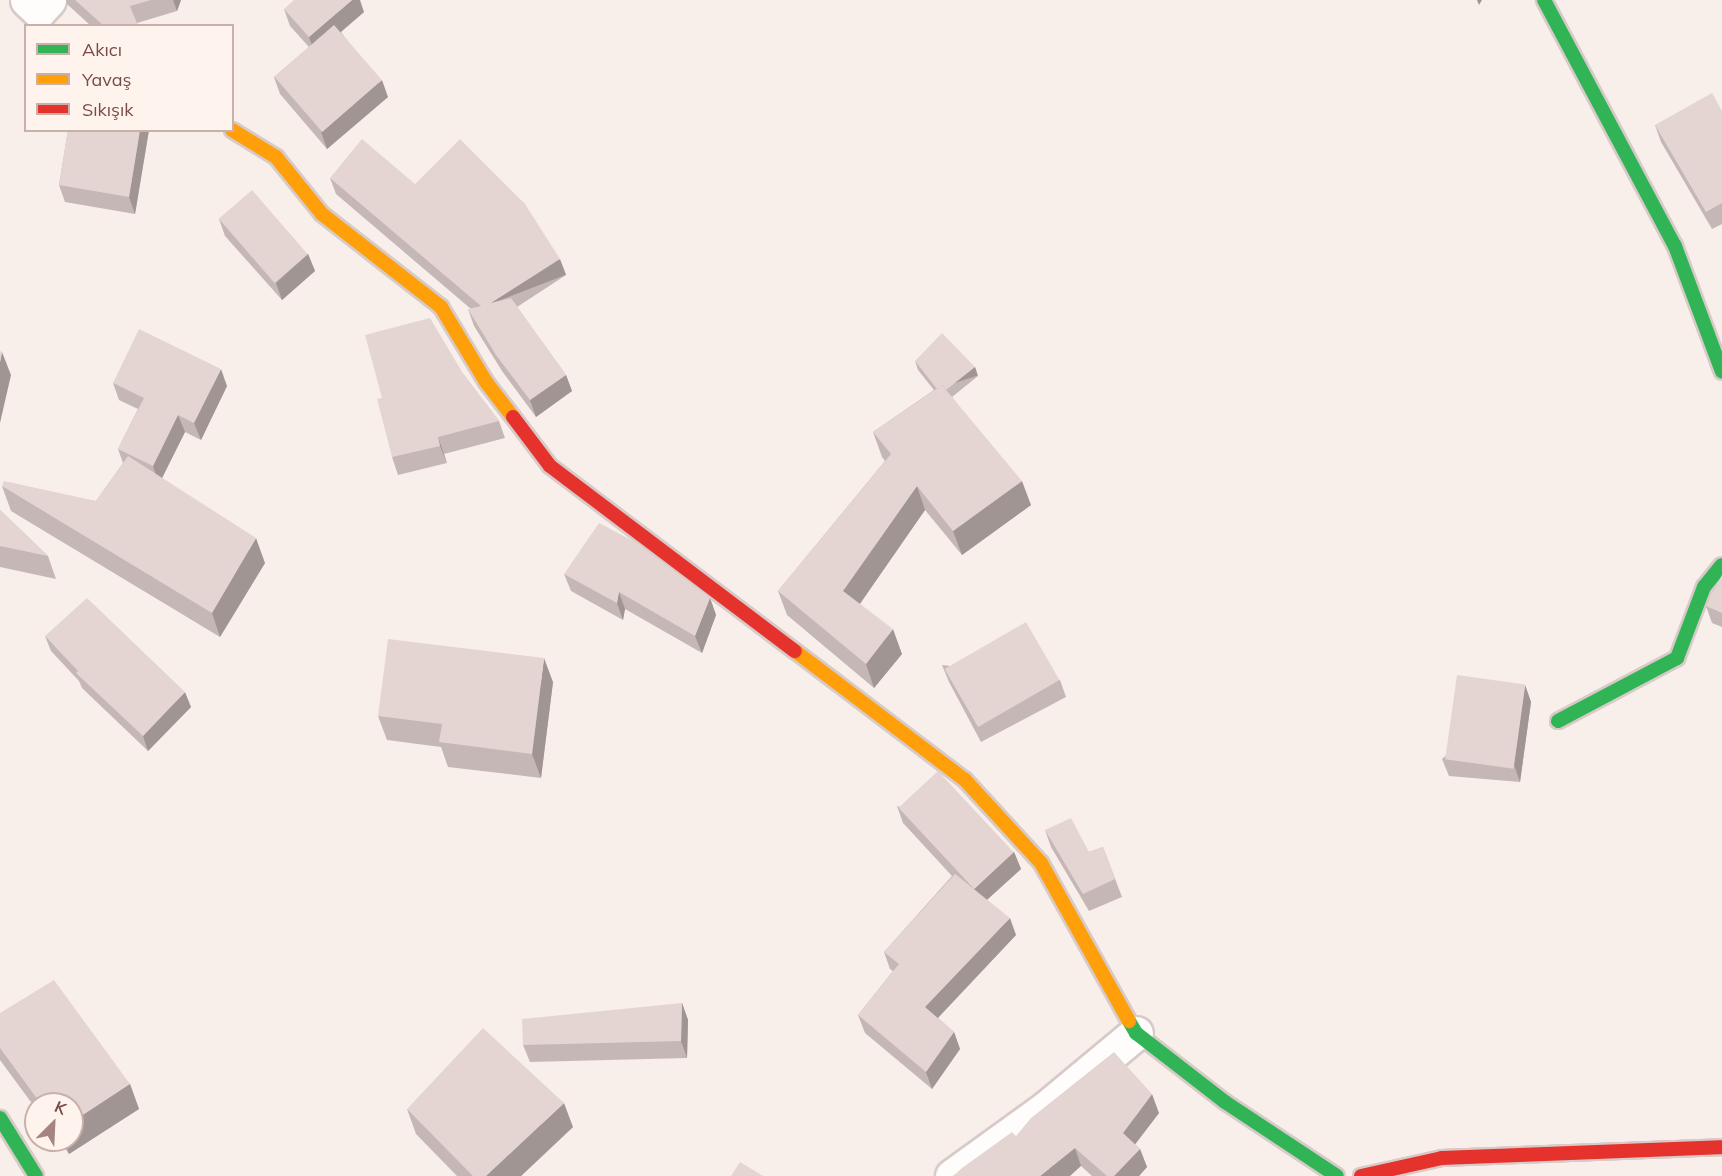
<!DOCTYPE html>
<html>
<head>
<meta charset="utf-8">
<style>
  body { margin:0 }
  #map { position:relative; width:1722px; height:1176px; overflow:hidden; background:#f8efeb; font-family:Mulish,sans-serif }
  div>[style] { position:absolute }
  .roads { filter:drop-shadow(2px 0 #d7cac8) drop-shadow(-2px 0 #d7cac8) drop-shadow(0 2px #d7cac8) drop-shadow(0 -2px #d7cac8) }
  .street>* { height:33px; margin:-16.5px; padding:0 16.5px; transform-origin:16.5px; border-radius:16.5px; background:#fefdfc }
  .fast>* { height:14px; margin:-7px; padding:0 7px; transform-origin:7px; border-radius:7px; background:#30b455 }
  .slow>* { height:14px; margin:-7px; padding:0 7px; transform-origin:7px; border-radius:7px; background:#ff9f0a }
  .jam>* { height:14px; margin:-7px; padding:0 7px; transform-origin:7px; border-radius:7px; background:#e5322d }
  .wall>* { inset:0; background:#c5b7b5 }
  .shaded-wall>* { inset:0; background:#a09593; transform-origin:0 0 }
  .building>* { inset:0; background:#e5d5d2; transform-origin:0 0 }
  span { translate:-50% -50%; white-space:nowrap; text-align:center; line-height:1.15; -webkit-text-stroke:4.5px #fff3ed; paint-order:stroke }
  .legend { position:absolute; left:24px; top:24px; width:210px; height:108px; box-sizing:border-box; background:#fff3ed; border:2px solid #c9b0ab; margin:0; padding:8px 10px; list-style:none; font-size:18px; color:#794b48 }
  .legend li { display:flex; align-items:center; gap:12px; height:30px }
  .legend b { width:30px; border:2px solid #c9b0ab }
  .north { position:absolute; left:24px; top:1092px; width:60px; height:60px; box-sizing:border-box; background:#fff3ed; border:2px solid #c9b0ab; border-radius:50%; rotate:24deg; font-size:16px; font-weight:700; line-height:24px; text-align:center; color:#794b48 }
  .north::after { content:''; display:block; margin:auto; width:21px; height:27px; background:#a58481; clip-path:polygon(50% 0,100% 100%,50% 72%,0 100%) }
</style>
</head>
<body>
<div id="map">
  <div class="roads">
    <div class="street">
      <i style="left:27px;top:0;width:16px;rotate:43deg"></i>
      <i style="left:39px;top:11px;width:15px;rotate:-48deg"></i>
      <i style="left:952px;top:1176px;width:116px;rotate:-35.9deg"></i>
      <i style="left:1046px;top:1108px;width:117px;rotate:-39.8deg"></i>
    </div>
    <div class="fast">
      <i style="left:1544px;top:0;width:279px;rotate:62deg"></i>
      <i style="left:1675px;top:246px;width:134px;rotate:69.5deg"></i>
      <i style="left:1558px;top:721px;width:135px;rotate:-27.9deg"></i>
      <i style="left:1677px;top:658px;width:76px;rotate:-69.2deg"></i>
      <i style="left:1704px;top:587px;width:28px;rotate:-51deg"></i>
      <i style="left:1129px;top:1021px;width:14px;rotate:60deg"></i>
      <i style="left:1136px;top:1033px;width:113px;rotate:37.8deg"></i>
      <i style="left:1225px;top:1102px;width:134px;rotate:33.5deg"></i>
      <i style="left:0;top:1118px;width:68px;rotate:58.2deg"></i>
    </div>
    <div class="slow">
      <i style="left:232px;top:130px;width:52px;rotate:31.5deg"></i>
      <i style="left:276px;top:157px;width:73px;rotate:51.1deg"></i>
      <i style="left:322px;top:214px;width:151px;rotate:38deg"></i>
      <i style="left:441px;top:307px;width:87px;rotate:59deg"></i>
      <i style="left:486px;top:382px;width:44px;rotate:52.4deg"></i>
      <i style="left:795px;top:651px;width:213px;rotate:37.2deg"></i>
      <i style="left:965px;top:780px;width:113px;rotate:47.5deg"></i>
      <i style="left:1041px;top:863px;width:181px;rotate:60.9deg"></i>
    </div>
    <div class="jam">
      <i style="left:513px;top:417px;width:61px;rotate:52.9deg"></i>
      <i style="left:550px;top:466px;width:307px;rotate:37.1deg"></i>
      <i style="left:1361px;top:1176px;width:83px;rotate:-12.5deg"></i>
      <i style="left:1442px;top:1158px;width:280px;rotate:-2.2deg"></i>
    </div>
  </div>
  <div class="wall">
    <i style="clip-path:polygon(66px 0,181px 0,177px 11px,137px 23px,138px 26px,91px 26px,67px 4px)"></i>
    <i style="clip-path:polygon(284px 9px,364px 12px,341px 32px,388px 97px,327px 149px,280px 94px,274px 77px,309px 47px,290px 26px)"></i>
    <i style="clip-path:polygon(1722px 111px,1722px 224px,1712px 229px,1661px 142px,1655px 125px)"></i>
    <i style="clip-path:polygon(68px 130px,149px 130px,135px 214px,65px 202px,59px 185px)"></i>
    <i style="clip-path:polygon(330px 178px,415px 184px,566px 275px,517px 307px,566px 375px,572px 391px,536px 417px,502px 371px,474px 326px,468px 309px,471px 309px,336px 194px)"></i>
    <i style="clip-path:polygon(219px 219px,308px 254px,315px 271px,282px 300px,225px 236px)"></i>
    <i style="clip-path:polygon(915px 361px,975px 367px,978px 376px,952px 397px,1031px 505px,962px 555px,925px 510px,860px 604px,902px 654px,874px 688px,787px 615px,778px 591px,885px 461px,882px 457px,873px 432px,934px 390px,918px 370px)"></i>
    <i style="clip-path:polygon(464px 375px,499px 421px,505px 438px,444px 454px,447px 463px,398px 475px,392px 457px)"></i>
    <i style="clip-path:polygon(113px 383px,227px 386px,201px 440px,185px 432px,162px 478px,265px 563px,220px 637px,11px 511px,2px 486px,96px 501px,123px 463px,118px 449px,138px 409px,119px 400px)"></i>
    <i style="clip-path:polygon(0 510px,48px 556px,56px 579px,0 567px)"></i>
    <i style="clip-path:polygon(564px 574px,710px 598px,716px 615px,702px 653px,625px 609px,623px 620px,571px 591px)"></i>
    <i style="clip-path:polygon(1722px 575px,1722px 627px,1712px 623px,1706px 606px)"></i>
    <i style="clip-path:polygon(45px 636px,191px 707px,148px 751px,82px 688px,79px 681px,51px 651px)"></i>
    <i style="clip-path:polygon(942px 665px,1060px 680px,1066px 697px,981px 742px,949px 682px)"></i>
    <i style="clip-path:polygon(553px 682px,541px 778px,448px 767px,441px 747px,387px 740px,378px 716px)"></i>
    <i style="clip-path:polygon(1525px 685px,1531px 702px,1520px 782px,1449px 776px,1442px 759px)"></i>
    <i style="clip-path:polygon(897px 806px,1014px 852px,1021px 869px,987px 900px,1016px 935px,938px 1018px,954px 1032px,960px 1049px,932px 1089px,865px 1033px,858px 1015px,893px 971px,890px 969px,884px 952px,952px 876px,903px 823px)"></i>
    <i style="clip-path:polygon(1045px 830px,1089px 852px,1103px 847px,1122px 897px,1089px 911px,1051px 847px)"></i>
    <i style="clip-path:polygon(682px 1003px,688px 1020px,687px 1058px,530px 1062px,523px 1045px)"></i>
    <i style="clip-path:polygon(0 1013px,130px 1084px,139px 1109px,69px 1154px,59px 1140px,72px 1140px,72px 1104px,36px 1104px,36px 1109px,0 1060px)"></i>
    <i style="clip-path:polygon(407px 1109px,573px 1127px,521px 1176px,457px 1176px,416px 1134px)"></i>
    <i style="clip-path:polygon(1159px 1113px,1135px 1144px,1140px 1149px,1147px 1167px,1139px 1176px,1092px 1176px,1081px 1166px,953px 1176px,1016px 1136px)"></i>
  </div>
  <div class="shaded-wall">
    <i style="clip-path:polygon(173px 0,181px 0,177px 11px)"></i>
    <i style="clip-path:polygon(352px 0,360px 0,364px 12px,315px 54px,309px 37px)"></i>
    <i style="clip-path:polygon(1477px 0,1482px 0,1479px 5px)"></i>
    <i style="clip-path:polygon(382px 80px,388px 97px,327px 149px,321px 132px)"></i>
    <i style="clip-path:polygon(140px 130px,149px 130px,135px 214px,129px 197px)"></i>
    <i style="clip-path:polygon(308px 254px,315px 271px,282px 300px,276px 283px)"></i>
    <i style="left:560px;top:259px;width:17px;height:82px;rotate:69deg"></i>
    <i style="clip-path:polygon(2px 352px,11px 375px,0 423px,0 362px)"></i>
    <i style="left:975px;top:367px;width:9px;height:43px;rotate:72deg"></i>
    <i style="clip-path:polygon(221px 369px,227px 386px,201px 440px,194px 423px)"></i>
    <i style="clip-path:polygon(566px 375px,572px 391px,536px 417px,530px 400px)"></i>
    <i style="clip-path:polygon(178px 415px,185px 432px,159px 484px,153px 466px)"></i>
    <i style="clip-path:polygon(438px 437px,444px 454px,447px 463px,440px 446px)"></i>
    <i style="clip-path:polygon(1022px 481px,1031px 505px,962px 555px,953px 531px)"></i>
    <i style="clip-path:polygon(917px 486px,925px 510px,852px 615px,843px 591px)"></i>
    <i style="clip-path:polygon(256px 538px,265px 563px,220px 637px,212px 613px)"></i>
    <i style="clip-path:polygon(619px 592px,625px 609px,623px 620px,617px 603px)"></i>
    <i style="clip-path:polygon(710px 598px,716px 615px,702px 653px,695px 636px)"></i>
    <i style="clip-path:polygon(893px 629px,902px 654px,874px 688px,866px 664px)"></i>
    <i style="clip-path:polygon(544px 658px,553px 682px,541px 778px,532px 754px)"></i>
    <i style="clip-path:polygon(1525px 685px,1531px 702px,1520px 782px,1514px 765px)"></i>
    <i style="clip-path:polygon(185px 692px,191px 707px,148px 751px,143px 736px)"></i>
    <i style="clip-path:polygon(1014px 852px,1021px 869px,980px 906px,974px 889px)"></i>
    <i style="clip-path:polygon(1010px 918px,1016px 935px,932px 1024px,925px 1007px)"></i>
    <i style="clip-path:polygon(682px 1003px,688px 1020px,687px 1058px,681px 1041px)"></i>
    <i style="clip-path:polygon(954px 1032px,960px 1049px,932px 1089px,926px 1072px)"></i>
    <i style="clip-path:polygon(130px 1084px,139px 1109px,69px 1154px,64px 1140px,72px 1140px,72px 1122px)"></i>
    <i style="clip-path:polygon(1152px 1094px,1159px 1113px,1130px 1151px,1123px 1133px)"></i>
    <i style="clip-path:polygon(564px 1103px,573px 1127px,521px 1176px,486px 1176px)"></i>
    <i style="clip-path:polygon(1075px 1148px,1081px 1166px,1070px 1176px,1040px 1176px)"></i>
    <i style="clip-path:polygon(1140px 1149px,1147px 1167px,1139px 1176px,1114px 1176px)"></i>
  </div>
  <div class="building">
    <i style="clip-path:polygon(75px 0,151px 0,130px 6px,138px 26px,104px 26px)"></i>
    <i style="clip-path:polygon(294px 0,352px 0,309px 37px,284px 9px)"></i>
    <i style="left:334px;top:25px;width:73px;height:79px;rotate:49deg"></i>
    <i style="clip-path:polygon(1712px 93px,1722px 111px,1722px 203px,1706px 212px,1655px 125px)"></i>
    <i style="clip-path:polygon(68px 130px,140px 130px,129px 197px,59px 185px)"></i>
    <i style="clip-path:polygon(362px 139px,415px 184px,460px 139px,525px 204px,560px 259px,491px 303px,511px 298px,566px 375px,530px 400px,496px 355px,468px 309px,481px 306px,330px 178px)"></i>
    <i style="left:252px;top:190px;width:85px;height:44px;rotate:49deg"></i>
    <i style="clip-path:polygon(430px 318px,464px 375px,499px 421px,438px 437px,440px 446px,392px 457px,377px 399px,382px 398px,365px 335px)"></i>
    <i style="clip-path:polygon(139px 329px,221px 369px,194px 423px,178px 415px,153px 466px,118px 449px,144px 398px,113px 383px)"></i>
    <i style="clip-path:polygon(942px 333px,975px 367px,946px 390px,942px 385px,937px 389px,915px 361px)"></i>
    <i style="clip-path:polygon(0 351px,2px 352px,0 362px)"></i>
    <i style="clip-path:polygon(942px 385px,1022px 481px,953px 531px,917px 486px,843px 591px,893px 629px,866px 664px,778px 591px,891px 454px,873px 432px)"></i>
    <i style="clip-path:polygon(128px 456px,256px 538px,212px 613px,2px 486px,4px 481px,96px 501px)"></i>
    <i style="clip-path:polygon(0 510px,48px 556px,0 546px)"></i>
    <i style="clip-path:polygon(599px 523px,637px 543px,710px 598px,695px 636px,619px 592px,617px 603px,564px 574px)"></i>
    <i style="clip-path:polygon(1722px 575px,1722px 613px,1706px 606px)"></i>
    <i style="clip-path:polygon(87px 598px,185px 692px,143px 736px,76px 673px,78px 671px,45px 636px)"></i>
    <i style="left:1026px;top:622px;width:67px;height:94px;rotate:60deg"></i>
    <i style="clip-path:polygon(388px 639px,544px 658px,532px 754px,439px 742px,442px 724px,378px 716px)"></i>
    <i style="left:1457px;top:675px;width:69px;height:85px;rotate:8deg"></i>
    <i style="left:938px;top:771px;width:111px;height:54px;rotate:47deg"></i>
    <i style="clip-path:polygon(1071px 818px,1089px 852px,1103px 847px,1115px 879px,1083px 894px,1045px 830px)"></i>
    <i style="clip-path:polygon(955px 874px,1010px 918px,925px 1007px,954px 1032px,926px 1072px,858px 1015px,899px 964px,884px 952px)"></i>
    <i style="clip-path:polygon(54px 980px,130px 1084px,72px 1122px,72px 1104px,41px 1104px,0 1048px,0 1013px)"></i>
    <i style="clip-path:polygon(682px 1003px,681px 1041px,523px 1045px,522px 1019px)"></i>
    <i style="clip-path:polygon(483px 1028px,564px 1103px,486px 1176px,473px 1176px,407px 1109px)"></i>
    <i style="clip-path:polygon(1114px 1052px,1152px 1094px,1123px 1133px,1140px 1149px,1114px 1176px,1107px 1176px,1075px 1148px,1040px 1176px,953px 1176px,962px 1168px,1012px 1132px,1016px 1136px,1031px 1118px)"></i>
    <i style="clip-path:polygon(740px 1162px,763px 1176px,731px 1176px)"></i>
  </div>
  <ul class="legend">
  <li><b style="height:8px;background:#30b455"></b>Akıcı</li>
  <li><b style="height:8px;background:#ff9f0a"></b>Yavaş</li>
  <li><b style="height:8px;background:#e5322d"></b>Sıkışık</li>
  </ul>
  <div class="north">K</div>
</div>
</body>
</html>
